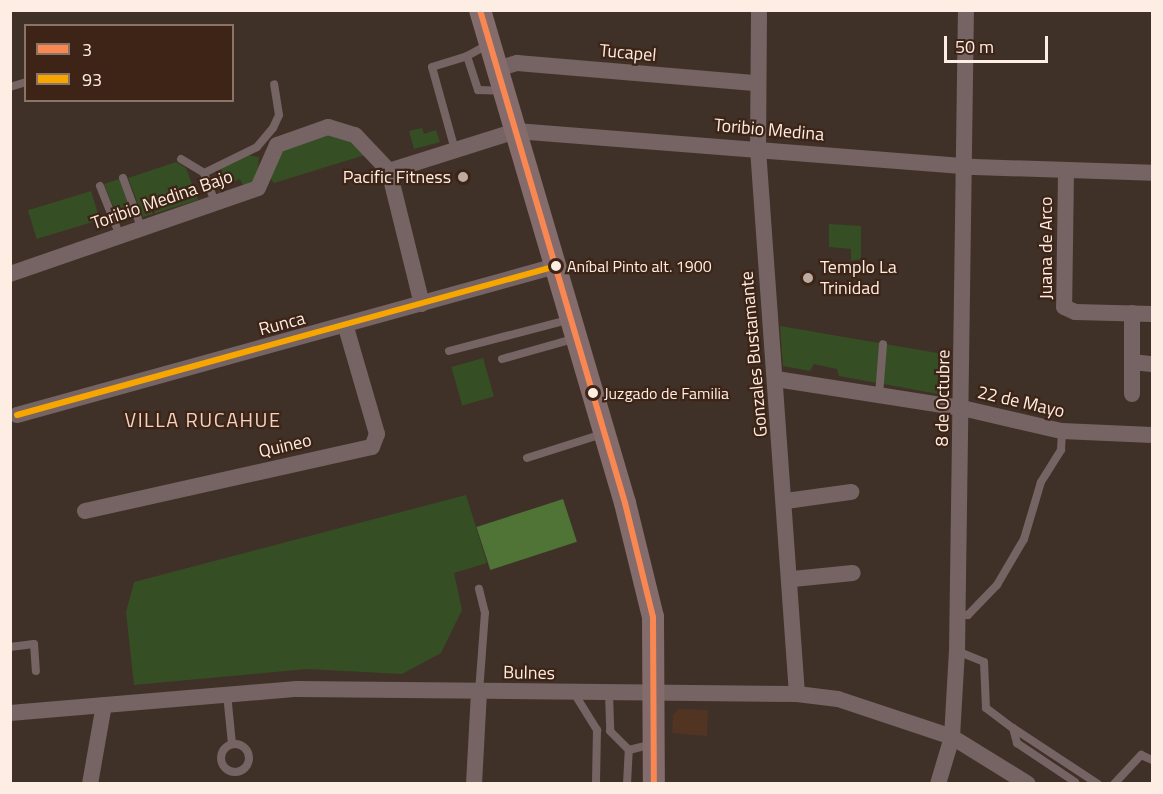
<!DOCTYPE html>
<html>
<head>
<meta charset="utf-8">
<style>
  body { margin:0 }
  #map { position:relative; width:1163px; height:794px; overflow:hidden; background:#3f3128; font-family:"Titillium Web",sans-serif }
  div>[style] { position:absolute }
  .built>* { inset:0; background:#523423 }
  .green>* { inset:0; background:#354e24; transform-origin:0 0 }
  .forest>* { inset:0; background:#4f7436; transform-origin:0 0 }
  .service>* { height:8px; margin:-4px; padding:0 4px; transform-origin:4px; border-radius:4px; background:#766363 }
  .service>.ring { margin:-4px; padding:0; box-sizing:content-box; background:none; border:8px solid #766363; border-radius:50% }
  .minor>* { height:16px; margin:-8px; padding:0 8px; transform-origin:8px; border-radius:8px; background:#766363 }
  .secondary>* { height:22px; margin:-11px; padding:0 11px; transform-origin:11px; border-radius:11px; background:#846c6d }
  .bus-1>* { height:6px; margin:-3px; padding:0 3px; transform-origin:3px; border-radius:3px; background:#f88751 }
  .bus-2>* { height:6px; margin:-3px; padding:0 3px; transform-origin:3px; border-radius:3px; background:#f7a600 }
  .dots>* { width:16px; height:16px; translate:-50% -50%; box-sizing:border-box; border:3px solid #3d2416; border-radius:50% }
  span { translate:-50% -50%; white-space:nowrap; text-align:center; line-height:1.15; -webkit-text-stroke:4.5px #3d2416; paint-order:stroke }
  .bus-label { font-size:16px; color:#feede3 }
  .left { translate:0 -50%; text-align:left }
  .street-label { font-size:18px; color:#feede3 }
  .poi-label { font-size:18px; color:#feede3 }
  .right { translate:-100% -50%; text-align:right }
  .neighbourhood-label { font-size:20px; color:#f4d2c0; letter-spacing:1.5px }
  .frame { position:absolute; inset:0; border:12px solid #feede3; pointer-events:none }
  .legend { position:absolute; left:24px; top:24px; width:210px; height:78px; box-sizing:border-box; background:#3d2416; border:2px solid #8a7468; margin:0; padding:8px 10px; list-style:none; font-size:18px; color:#feede3 }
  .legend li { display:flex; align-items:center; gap:12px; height:30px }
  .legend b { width:30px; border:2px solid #8a7468 }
  .scale { position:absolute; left:944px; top:36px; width:104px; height:27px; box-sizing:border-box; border:3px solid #feede3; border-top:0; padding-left:8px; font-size:18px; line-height:21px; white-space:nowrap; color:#feede3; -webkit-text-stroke:4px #3d2416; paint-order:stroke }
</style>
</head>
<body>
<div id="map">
  <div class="built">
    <i style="clip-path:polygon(679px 709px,708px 710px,707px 736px,672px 733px,673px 715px)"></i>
  </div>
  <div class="green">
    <i style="clip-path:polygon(422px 128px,424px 134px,436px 130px,440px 142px,414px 149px,409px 131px)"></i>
    <i style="clip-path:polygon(318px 134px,342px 134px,365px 155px,274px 183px,269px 177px,282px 149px)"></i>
    <i style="clip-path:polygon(247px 155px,259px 157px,257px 178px,244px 187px,240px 179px,223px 185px,219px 194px,219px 167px)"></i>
    <i style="clip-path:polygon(176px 162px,186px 168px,198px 200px,143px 217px,128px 178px)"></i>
    <i style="clip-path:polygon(119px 179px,133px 217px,127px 220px,118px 218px,104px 184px)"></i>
    <i style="left:91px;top:191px;width:30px;height:66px;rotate:73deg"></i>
    <i style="clip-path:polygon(829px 224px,861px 226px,861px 259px,851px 261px,851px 249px,829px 247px)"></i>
    <i style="clip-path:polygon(780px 326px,949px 355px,944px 395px,839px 376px,837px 369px,814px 364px,810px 371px,783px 366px)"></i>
    <i style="left:483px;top:358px;width:40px;height:33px;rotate:74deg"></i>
    <i style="clip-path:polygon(466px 495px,487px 563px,454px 573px,462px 610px,441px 653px,402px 674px,307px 669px,134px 685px,126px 612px,134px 582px)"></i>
  </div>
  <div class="forest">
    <i style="left:563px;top:499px;width:45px;height:91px;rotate:72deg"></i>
  </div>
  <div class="service">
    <i style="left:489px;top:44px;width:25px;rotate:151deg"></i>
    <i style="left:467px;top:56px;width:36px;rotate:72deg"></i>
    <i style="left:478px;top:90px;width:25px;rotate:2deg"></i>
    <i style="left:10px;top:87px;width:17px;rotate:-17deg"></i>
    <i style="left:455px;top:150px;width:86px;rotate:-105.5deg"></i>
    <i style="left:432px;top:67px;width:37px;rotate:-17deg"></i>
    <i style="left:181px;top:159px;width:27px;rotate:31deg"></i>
    <i style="left:123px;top:178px;width:52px;rotate:69.8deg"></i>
    <i style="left:100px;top:186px;width:54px;rotate:68.2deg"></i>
    <i style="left:215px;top:202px;width:31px;rotate:-111deg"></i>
    <i style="left:204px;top:173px;width:59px;rotate:-26.1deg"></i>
    <i style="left:257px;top:147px;width:25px;rotate:-50deg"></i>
    <i style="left:273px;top:128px;width:14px;rotate:-65deg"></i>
    <i style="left:279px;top:115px;width:31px;rotate:-99deg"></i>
    <i style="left:449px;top:351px;width:126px;rotate:-14.7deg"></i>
    <i style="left:502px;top:359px;width:77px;rotate:-15.8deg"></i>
    <i style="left:879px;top:395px;width:51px;rotate:-85.5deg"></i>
    <i style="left:527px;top:458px;width:79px;rotate:-17.7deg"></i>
    <i style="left:957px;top:614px;width:11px;rotate:5deg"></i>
    <i style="left:968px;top:615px;width:42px;rotate:-46deg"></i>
    <i style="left:997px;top:585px;width:53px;rotate:-59.6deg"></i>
    <i style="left:1024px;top:539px;width:59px;rotate:-73.4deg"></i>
    <i style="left:1041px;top:482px;width:38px;rotate:-58deg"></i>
    <i style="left:1061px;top:450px;width:19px;rotate:-87deg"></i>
    <i style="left:10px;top:647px;width:24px;rotate:-7deg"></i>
    <i style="left:34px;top:644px;width:27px;rotate:86deg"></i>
    <i style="left:957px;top:651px;width:29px;rotate:22deg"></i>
    <i style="left:984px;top:662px;width:46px;rotate:87.5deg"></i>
    <i style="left:986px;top:708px;width:34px;rotate:37deg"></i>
    <i style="left:1013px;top:728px;width:16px;rotate:75deg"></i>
    <i style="left:1017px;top:743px;width:70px;rotate:33.9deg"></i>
    <i style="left:479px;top:692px;width:79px;rotate:-85.7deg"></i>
    <i style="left:485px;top:613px;width:25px;rotate:-104deg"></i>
    <i style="left:574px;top:693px;width:44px;rotate:58.1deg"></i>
    <i style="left:597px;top:730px;width:54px;rotate:91.1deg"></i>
    <i style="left:227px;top:694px;width:50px;rotate:84.3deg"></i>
    <i style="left:609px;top:694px;width:37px;rotate:88deg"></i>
    <i style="left:610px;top:731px;width:27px;rotate:45deg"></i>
    <i style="left:1013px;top:728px;width:102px;rotate:33.4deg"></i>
    <i class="ring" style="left:221px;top:744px;width:20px;height:20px"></i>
    <i style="left:627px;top:784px;width:34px;rotate:-87deg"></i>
    <i style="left:629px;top:750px;width:25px;rotate:-14deg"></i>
    <i style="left:1114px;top:784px;width:40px;rotate:-47deg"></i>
    <i style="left:1141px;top:755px;width:12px;rotate:24deg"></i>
  </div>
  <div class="minor">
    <i style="left:759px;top:10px;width:139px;rotate:90.4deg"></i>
    <i style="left:758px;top:149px;width:546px;rotate:85.91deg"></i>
    <i style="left:497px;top:69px;width:21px;rotate:-17deg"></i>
    <i style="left:517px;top:63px;width:241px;rotate:4.8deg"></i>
    <i style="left:389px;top:171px;width:133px;rotate:-17.5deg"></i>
    <i style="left:516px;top:131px;width:460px;rotate:4.5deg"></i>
    <i style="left:975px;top:167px;width:177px;rotate:1.9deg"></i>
    <i style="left:1066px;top:172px;width:135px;rotate:90.8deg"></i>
    <i style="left:1064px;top:307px;width:12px;rotate:24deg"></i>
    <i style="left:1075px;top:312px;width:77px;rotate:1.5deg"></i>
    <i style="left:10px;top:274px;width:262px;rotate:-19.1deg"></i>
    <i style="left:258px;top:188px;width:47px;rotate:-66.2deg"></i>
    <i style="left:277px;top:145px;width:54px;rotate:-19.4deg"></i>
    <i style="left:328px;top:127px;width:28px;rotate:17deg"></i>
    <i style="left:355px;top:135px;width:50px;rotate:46.6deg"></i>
    <i style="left:389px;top:171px;width:137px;rotate:76.1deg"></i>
    <i style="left:1132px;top:362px;width:20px;rotate:6deg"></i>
    <i style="left:776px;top:379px;width:188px;rotate:8.9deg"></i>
    <i style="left:962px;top:408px;width:103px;rotate:13deg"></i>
    <i style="left:1062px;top:431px;width:90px;rotate:2.5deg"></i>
    <i style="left:1132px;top:394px;width:81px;rotate:-90deg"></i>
    <i style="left:17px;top:415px;width:559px;rotate:-15.45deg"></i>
    <i style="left:786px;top:501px;width:66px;rotate:-7.9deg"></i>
    <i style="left:85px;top:511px;width:294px;rotate:-12.6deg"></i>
    <i style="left:372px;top:447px;width:14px;rotate:-69deg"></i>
    <i style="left:377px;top:434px;width:111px;rotate:-106.2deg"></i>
    <i style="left:793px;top:579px;width:60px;rotate:-5.7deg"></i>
    <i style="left:10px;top:713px;width:288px;rotate:-4.8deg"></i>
    <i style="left:297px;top:689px;width:500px;rotate:0.57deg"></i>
    <i style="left:797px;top:694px;width:41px;rotate:7deg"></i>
    <i style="left:838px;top:699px;width:120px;rotate:18.4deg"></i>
    <i style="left:952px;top:737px;width:89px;rotate:31.7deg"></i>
    <i style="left:90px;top:784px;width:80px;rotate:-80deg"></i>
    <i style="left:474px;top:784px;width:92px;rotate:-86.9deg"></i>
    <i style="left:938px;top:784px;width:49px;rotate:-73.4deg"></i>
    <i style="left:952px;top:737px;width:86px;rotate:-86.7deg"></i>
    <i style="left:957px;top:651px;width:641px;rotate:-89.2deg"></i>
  </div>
  <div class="secondary">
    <i style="left:480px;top:10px;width:514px;rotate:73.61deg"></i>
    <i style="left:625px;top:503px;width:117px;rotate:76.2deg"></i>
    <i style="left:653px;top:617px;width:167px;rotate:89.7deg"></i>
  </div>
  <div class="bus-1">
    <i style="left:480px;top:10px;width:514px;rotate:73.61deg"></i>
    <i style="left:625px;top:503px;width:117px;rotate:76.2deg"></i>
    <i style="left:653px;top:617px;width:167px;rotate:89.7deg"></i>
  </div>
  <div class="bus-2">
    <i style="left:17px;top:415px;width:559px;rotate:-15.45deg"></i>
  </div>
  <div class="dots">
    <i style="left:463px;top:177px;background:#bbaba2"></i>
    <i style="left:556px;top:266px;background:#feede3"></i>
    <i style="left:808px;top:278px;background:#bbaba2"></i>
    <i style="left:593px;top:393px;background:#feede3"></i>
  </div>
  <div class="bus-label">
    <span class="left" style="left:567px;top:266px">Aníbal Pinto alt. 1900</span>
    <span class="left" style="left:604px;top:393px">Juzgado de Familia</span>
  </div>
  <div class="street-label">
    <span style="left:628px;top:53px;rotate:5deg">Tucapel</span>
    <span style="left:769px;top:130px;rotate:5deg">Toribio Medina</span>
    <span style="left:162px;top:200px;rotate:-19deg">Toribio Medina Bajo</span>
    <span style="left:1046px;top:248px;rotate:-90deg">Juana de Arco</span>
    <span style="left:282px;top:324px;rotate:-15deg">Runca</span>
    <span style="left:754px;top:354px;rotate:-95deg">Gonzales Bustamante</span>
    <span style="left:943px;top:398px;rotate:-89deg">8 de Octubre</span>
    <span style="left:1021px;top:402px;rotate:13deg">22 de Mayo</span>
    <span style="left:285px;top:446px;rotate:-13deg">Quineo</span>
    <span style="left:529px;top:673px;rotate:1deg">Bulnes</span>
  </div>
  <div class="poi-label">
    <span class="right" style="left:451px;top:177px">Pacific Fitness</span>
    <span class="left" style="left:820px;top:278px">Templo La<br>Trinidad</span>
  </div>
  <div class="neighbourhood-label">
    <span style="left:203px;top:419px">VILLA RUCAHUE</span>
  </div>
  <div class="frame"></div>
  <ul class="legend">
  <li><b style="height:8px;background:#f88751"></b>3</li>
  <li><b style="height:8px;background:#f7a600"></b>93</li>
  </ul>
  <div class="scale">50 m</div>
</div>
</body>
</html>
